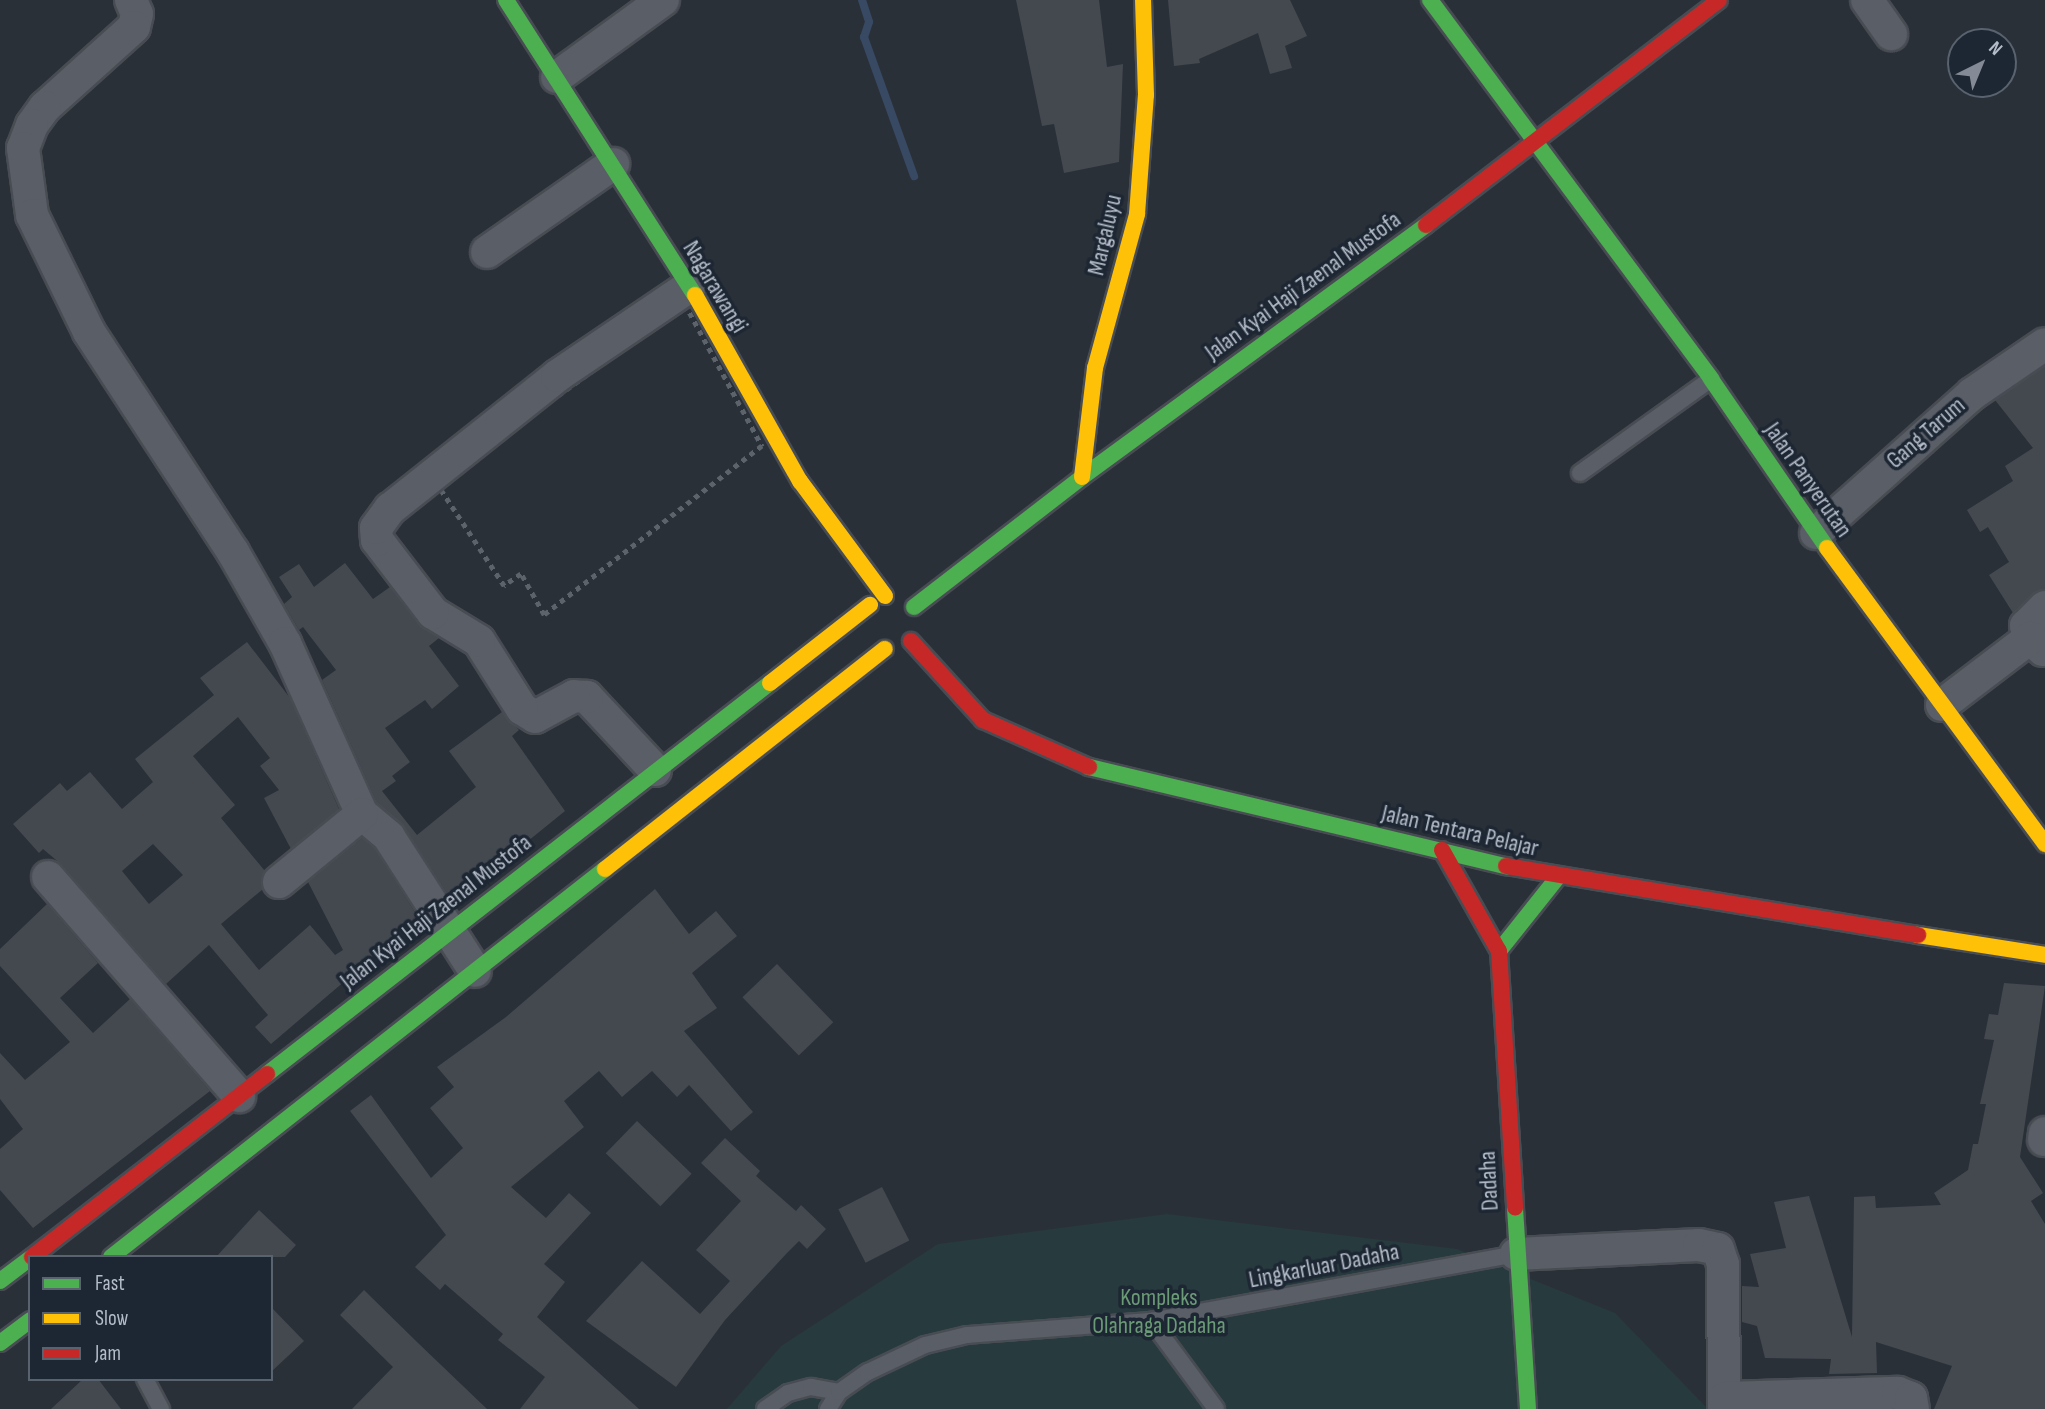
<!DOCTYPE html>
<html>
<head>
<meta charset="utf-8">
<style>
  body { margin:0 }
  #map { position:relative; width:2045px; height:1409px; overflow:hidden; background:#2a3038; font-family:"Sofia Sans Condensed",sans-serif }
  div>[style] { position:absolute }
  .green>* { inset:0; background:#273a3e }
  .stream>* { height:8px; margin:-4px; padding:0 4px; transform-origin:4px; border-radius:4px; background:#384963 }
  .building>* { inset:0; background:#444950; transform-origin:0 0 }
  .path>* { height:4.5px; margin-top:-2.25px; transform-origin:0; background:repeating-linear-gradient(90deg,#5d636a 0 5px,transparent 0 10px) }
  .roads { filter:drop-shadow(2px 0 #484c53) drop-shadow(-2px 0 #484c53) drop-shadow(0 2px #484c53) drop-shadow(0 -2px #484c53) }
  .lane>* { height:16px; margin:-8px; padding:0 8px; transform-origin:8px; border-radius:8px; background:#5a5e66 }
  .street>* { height:32px; margin:-16px; padding:0 16px; transform-origin:16px; border-radius:16px; background:#5a5e66 }
  .fast>* { height:16px; margin:-8px; padding:0 8px; transform-origin:8px; border-radius:8px; background:#4caf50 }
  .slow>* { height:16px; margin:-8px; padding:0 8px; transform-origin:8px; border-radius:8px; background:#ffc107 }
  .jam>* { height:16px; margin:-8px; padding:0 8px; transform-origin:8px; border-radius:8px; background:#c62828 }
  span { translate:-50% -50%; white-space:nowrap; text-align:center; line-height:1.15; -webkit-text-stroke:7px #1d2633; paint-order:stroke }
  .street-label { font-size:24px; color:#b4bcc9 }
  .park-label { font-size:24px; color:#6b9a76 }
  .legend { position:absolute; left:28px; top:1255px; width:245px; height:126px; box-sizing:border-box; background:#1d2633; border:2px solid #59626f; margin:0; padding:9px 12px; list-style:none; font-size:21px; color:#b4bcc9 }
  .legend li { display:flex; align-items:center; gap:14px; height:35px }
  .legend b { width:35px; border:2px solid #59626f }
  .north { position:absolute; left:1947px; top:28px; width:70px; height:70px; box-sizing:border-box; background:#1d2633; border:2px solid #59626f; border-radius:50%; rotate:43deg; font-size:19px; font-weight:700; line-height:28px; text-align:center; color:#b4bcc9 }
  .north::after { content:''; display:block; margin:auto; width:24px; height:32px; background:#848b96; clip-path:polygon(50% 0,100% 100%,50% 72%,0 100%) }
</style>
</head>
<body>
<div id="map">
  <div class="green">
    <i style="clip-path:polygon(1167px 1214px,1457px 1249px,1615px 1313px,1708px 1409px,727px 1409px,781px 1346px,938px 1244px)"></i>
  </div>
  <div class="stream">
    <i style="left:862px;top:0;width:23px;rotate:72deg"></i>
    <i style="left:869px;top:22px;width:16px;rotate:108deg"></i>
    <i style="left:864px;top:37px;width:148px;rotate:70.2deg"></i>
  </div>
  <div class="building">
    <i style="clip-path:polygon(1016px 0,1099px 0,1107px 67px,1123px 64px,1119px 162px,1064px 173px,1054px 124px,1042px 126px)"></i>
    <i style="clip-path:polygon(1168px 0,1290px 0,1307px 36px,1285px 46px,1292px 68px,1270px 74px,1258px 33px,1199px 59px,1200px 63px,1174px 66px)"></i>
    <i style="clip-path:polygon(2045px 366px,2045px 589px,2033px 594px,2013px 613px,1989px 575px,2009px 562px,1988px 527px,1980px 532px,1967px 510px,2013px 481px,2005px 466px,2033px 448px,1995px 400px)"></i>
    <i style="clip-path:polygon(345px 563px,373px 599px,390px 587px,419px 625px,439px 638px,429px 646px,459px 686px,432px 709px,425px 700px,385px 728px,410px 762px,392px 776px,396px 781px,382px 791px,417px 835px,476px 787px,449px 751px,502px 712px,519px 730px,512px 736px,565px 811px,453px 902px,404px 827px,377px 803px,322px 680px,336px 670px,303px 627px,299px 630px,284px 604px,292px 597px,279px 577px,299px 564px,314px 587px)"></i>
    <i style="clip-path:polygon(evenodd,247px 642px,290px 698px,339px 809px,291px 849px,264px 798px,279px 790px,260px 766px,270px 758px,238px 717px,193px 756px,235px 805px,221px 818px,265px 871px,263px 889px,221px 924px,259px 970px,310px 925px,335px 955px,343px 950px,308px 882px,362px 838px,375px 849px,423px 925px,348px 983px,346px 980px,271px 1044px,255px 1027px,268px 1015px,209px 945px,166px 984px,62px 865px,43px 849px,39px 853px,13px 824px,60px 783px,67px 791px,90px 772px,122px 809px,153px 782px,135px 759px,214px 695px,200px 678px,247px 642px,153px 844px,183px 875px,149px 904px,122px 871px,153px 844px)"></i>
    <i style="clip-path:polygon(655px 889px,689px 934px,716px 911px,737px 936px,692px 973px,717px 1008px,684px 1031px,753px 1112px,731px 1131px,689px 1085px,677px 1097px,652px 1071px,622px 1097px,599px 1071px,564px 1101px,584px 1127px,511px 1187px,546px 1218px,569px 1193px,591px 1213px,544px 1264px,565px 1282px,537px 1317px,639px 1409px,520px 1409px,545px 1377px,498px 1340px,503px 1334px,445px 1284px,440px 1290px,415px 1267px,446px 1235px,350px 1111px,371px 1095px,431px 1178px,463px 1148px,430px 1108px,454px 1087px,437px 1067px,506px 1017px)"></i>
    <i style="clip-path:polygon(47px 904px,98px 963px,60px 998px,93px 1033px,130px 999px,210px 1091px,33px 1228px,0 1190px,0 1149px,23px 1129px,0 1099px,0 1053px,25px 1080px,70px 1042px,0 966px,0 949px)"></i>
    <i style="left:777px;top:964px;width:81px;height:48px;rotate:46deg"></i>
    <i style="clip-path:polygon(2004px 983px,2045px 986px,2020px 1157px,2043px 1193px,2031px 1201px,2045px 1224px,2045px 1409px,1934px 1409px,1952px 1366px,1876px 1342px,1877px 1373px,1829px 1374px,1831px 1359px,1765px 1358px,1757px 1326px,1742px 1322px,1742px 1286px,1759px 1287px,1750px 1254px,1786px 1248px,1774px 1202px,1809px 1196px,1852px 1337px,1854px 1197px,1875px 1196px,1876px 1208px,1941px 1205px,1934px 1193px,1968px 1170px,1973px 1144px,1978px 1144px,1986px 1104px,1980px 1104px,1994px 1040px,1984px 1039px,1989px 1014px,1998px 1015px)"></i>
    <i style="left:637px;top:1121px;width:76px;height:45px;rotate:44deg"></i>
    <i style="clip-path:polygon(725px 1138px,760px 1171px,756px 1176px,796px 1211px,801px 1205px,826px 1229px,807px 1249px,799px 1241px,787px 1253px,725px 1320px,676px 1387px,586px 1321px,642px 1261px,700px 1314px,730px 1281px,696px 1250px,741px 1201px,701px 1163px)"></i>
    <i style="left:882px;top:1187px;width:60px;height:49px;rotate:63deg"></i>
    <i style="clip-path:polygon(259px 1210px,296px 1245px,285px 1257px,216px 1257px)"></i>
    <i style="clip-path:polygon(364px 1290px,417px 1342px,487px 1409px,352px 1409px,393px 1367px,340px 1315px)"></i>
    <i style="clip-path:polygon(271px 1307px,304px 1341px,271px 1372px)"></i>
    <i style="clip-path:polygon(83px 1379px,98px 1379px,121px 1409px,51px 1409px)"></i>
  </div>
  <div class="path">
    <i style="left:685px;top:304px;width:162px;rotate:61.5deg"></i>
    <i style="left:762px;top:446px;width:276px;rotate:142.2deg"></i>
    <i style="left:544px;top:615px;width:47px;rotate:-119.3deg"></i>
    <i style="left:521px;top:574px;width:21px;rotate:145deg"></i>
    <i style="left:504px;top:586px;width:123px;rotate:-123.4deg"></i>
    <i style="left:436px;top:483px;width:307px;rotate:-35.7deg"></i>
  </div>
  <div class="roads">
    <div class="lane">
      <i style="left:1580px;top:473px;width:161px;rotate:-35.7deg"></i>
      <i style="left:1151px;top:1321px;width:109px;rotate:53.5deg"></i>
      <i style="left:145px;top:1379px;width:34px;rotate:62deg"></i>
      <i style="left:765px;top:1409px;width:28px;rotate:-35deg"></i>
      <i style="left:788px;top:1393px;width:24px;rotate:-15deg"></i>
      <i style="left:811px;top:1387px;width:28px;rotate:10deg"></i>
      <i style="left:828px;top:1409px;width:20px;rotate:-57deg"></i>
      <i style="left:839px;top:1392px;width:35px;rotate:-35deg"></i>
      <i style="left:868px;top:1372px;width:63px;rotate:-25.3deg"></i>
      <i style="left:925px;top:1345px;width:43px;rotate:-13.4deg"></i>
      <i style="left:967px;top:1335px;width:185px;rotate:-4.4deg"></i>
      <i style="left:1151px;top:1321px;width:371px;rotate:-10.4deg"></i>
    </div>
    <div class="street">
      <i style="left:131px;top:0;width:15px;rotate:67deg"></i>
      <i style="left:137px;top:14px;width:13px;rotate:103deg"></i>
      <i style="left:134px;top:27px;width:120px;rotate:138deg"></i>
      <i style="left:45px;top:107px;width:22px;rotate:126deg"></i>
      <i style="left:32px;top:125px;width:25px;rotate:111deg"></i>
      <i style="left:23px;top:148px;width:68px;rotate:82.3deg"></i>
      <i style="left:32px;top:215px;width:130px;rotate:64deg"></i>
      <i style="left:89px;top:332px;width:263px;rotate:56.8deg"></i>
      <i style="left:233px;top:552px;width:105px;rotate:60.3deg"></i>
      <i style="left:285px;top:643px;width:188px;rotate:65.8deg"></i>
      <i style="left:362px;top:814px;width:35px;rotate:40deg"></i>
      <i style="left:389px;top:837px;width:159px;rotate:57.3deg"></i>
      <i style="left:1867px;top:0;width:42px;rotate:54.8deg"></i>
      <i style="left:557px;top:77px;width:131px;rotate:-36deg"></i>
      <i style="left:487px;top:252px;width:154px;rotate:-34.9deg"></i>
      <i style="left:1816px;top:533px;width:209px;rotate:-41.7deg"></i>
      <i style="left:1972px;top:394px;width:88px;rotate:-34.4deg"></i>
      <i style="left:2043px;top:650px;width:18px;rotate:-137deg"></i>
      <i style="left:2030px;top:638px;width:13px;rotate:-108deg"></i>
      <i style="left:2026px;top:626px;width:27px;rotate:-45deg"></i>
      <i style="left:1942px;top:705px;width:111px;rotate:-37.3deg"></i>
      <i style="left:655px;top:770px;width:100px;rotate:-133deg"></i>
      <i style="left:587px;top:697px;width:13px;rotate:-176deg"></i>
      <i style="left:574px;top:696px;width:44px;rotate:151.7deg"></i>
      <i style="left:535px;top:717px;width:15px;rotate:-148deg"></i>
      <i style="left:522px;top:709px;width:80px;rotate:-122.3deg"></i>
      <i style="left:479px;top:641px;width:54px;rotate:-148.7deg"></i>
      <i style="left:433px;top:613px;width:92px;rotate:-127.5deg"></i>
      <i style="left:377px;top:540px;width:12px;rotate:-95deg"></i>
      <i style="left:376px;top:528px;width:24px;rotate:-54deg"></i>
      <i style="left:390px;top:509px;width:213px;rotate:-38.5deg"></i>
      <i style="left:557px;top:376px;width:161px;rotate:-34.1deg"></i>
      <i style="left:48px;top:877px;width:291px;rotate:48.9deg"></i>
      <i style="left:279px;top:882px;width:107px;rotate:-39.3deg"></i>
      <i style="left:2044px;top:1140px;width:7px;rotate:-82deg"></i>
      <i style="left:1516px;top:1254px;width:183px;rotate:-2.8deg"></i>
      <i style="left:1699px;top:1245px;width:19px;rotate:12deg"></i>
      <i style="left:1718px;top:1249px;width:16px;rotate:72deg"></i>
      <i style="left:1723px;top:1264px;width:145px;rotate:89.6deg"></i>
      <i style="left:1725px;top:1398px;width:173px;rotate:-1.7deg"></i>
      <i style="left:1898px;top:1393px;width:14px;rotate:21deg"></i>
      <i style="left:1911px;top:1398px;width:11px;rotate:80deg"></i>
    </div>
    <div class="fast">
      <i style="left:506px;top:0;width:350px;rotate:57.4deg"></i>
      <i style="left:1430px;top:0;width:472px;rotate:53.4deg"></i>
      <i style="left:1711px;top:379px;width:205px;rotate:55.5deg"></i>
      <i style="left:914px;top:607px;width:212px;rotate:-37.7deg"></i>
      <i style="left:1082px;top:477px;width:426px;rotate:-36.2deg"></i>
      <i style="left:1089px;top:767px;width:429px;rotate:13.4deg"></i>
      <i style="left:1499px;top:951px;width:93px;rotate:-51.5deg"></i>
      <i style="left:267px;top:1074px;width:637px;rotate:-37.86deg"></i>
      <i style="left:1515px;top:1208px;width:201px;rotate:86.3deg"></i>
      <i style="left:111px;top:1257px;width:628px;rotate:-38.15deg"></i>
      <i style="left:0;top:1281px;width:38px;rotate:-37deg"></i>
      <i style="left:0;top:1343px;width:38px;rotate:-37deg"></i>
    </div>
    <div class="slow">
      <i style="left:695px;top:295px;width:214px;rotate:60.6deg"></i>
      <i style="left:800px;top:481px;width:143px;rotate:53.5deg"></i>
      <i style="left:1082px;top:477px;width:110px;rotate:-83.2deg"></i>
      <i style="left:1095px;top:368px;width:160px;rotate:-74.7deg"></i>
      <i style="left:1137px;top:214px;width:119px;rotate:-85.7deg"></i>
      <i style="left:1146px;top:95px;width:95px;rotate:-91.8deg"></i>
      <i style="left:1827px;top:548px;width:368px;rotate:53.6deg"></i>
      <i style="left:770px;top:683px;width:127px;rotate:-38deg"></i>
      <i style="left:605px;top:869px;width:356px;rotate:-38.2deg"></i>
      <i style="left:1918px;top:935px;width:129px;rotate:8.9deg"></i>
    </div>
    <div class="jam">
      <i style="left:1426px;top:225px;width:369px;rotate:-37.5deg"></i>
      <i style="left:911px;top:641px;width:107px;rotate:47.7deg"></i>
      <i style="left:983px;top:720px;width:116px;rotate:23.9deg"></i>
      <i style="left:1442px;top:850px;width:116px;rotate:60.6deg"></i>
      <i style="left:1499px;top:951px;width:257px;rotate:86.4deg"></i>
      <i style="left:1506px;top:866px;width:418px;rotate:9.5deg"></i>
      <i style="left:32px;top:1257px;width:298px;rotate:-37.9deg"></i>
    </div>
  </div>
  <div class="street-label">
    <span style="left:1105px;top:235px;rotate:-77deg">Margaluyu</span>
    <span style="left:1303px;top:286px;rotate:-36deg">Jalan Kyai Haji Zaenal Mustofa</span>
    <span style="left:715px;top:287px;rotate:59deg">Nagarawangi</span>
    <span style="left:1926px;top:433px;rotate:-41deg">Gang Tarum</span>
    <span style="left:1808px;top:480px;rotate:55deg">Jalan Panyerutan</span>
    <span style="left:1460px;top:831px;rotate:13deg">Jalan Tentara Pelajar</span>
    <span style="left:436px;top:912px;rotate:-38deg">Jalan Kyai Haji Zaenal Mustofa</span>
    <span style="left:1489px;top:1181px;rotate:-93deg">Dadaha</span>
    <span style="left:1324px;top:1266px;rotate:-11deg">Lingkarluar Dadaha</span>
  </div>
  <div class="park-label">
    <span style="left:1159px;top:1312px">Kompleks<br>Olahraga Dadaha</span>
  </div>
  <ul class="legend">
  <li><b style="height:9px;background:#4caf50"></b>Fast</li>
  <li><b style="height:9px;background:#ffc107"></b>Slow</li>
  <li><b style="height:9px;background:#c62828"></b>Jam</li>
  </ul>
  <div class="north">N</div>
</div>
</body>
</html>
